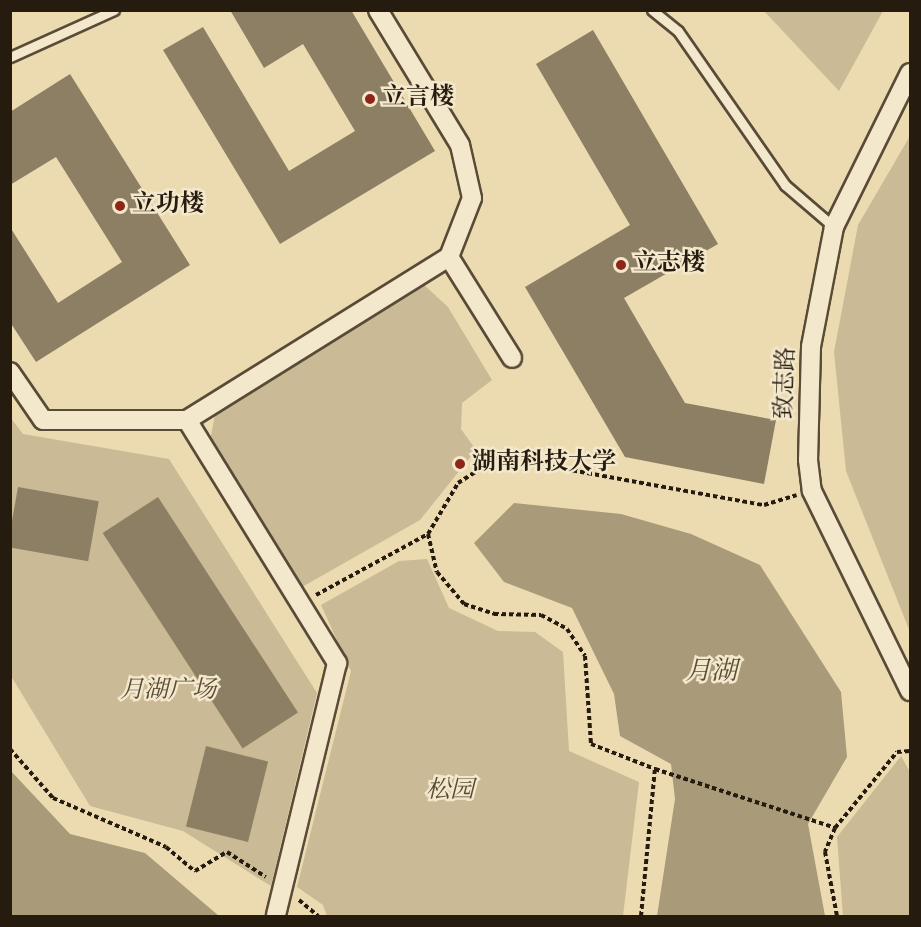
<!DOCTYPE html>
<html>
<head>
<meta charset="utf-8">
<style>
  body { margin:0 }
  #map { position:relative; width:921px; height:927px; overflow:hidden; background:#ecdbb0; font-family:Vollkorn,"Noto Serif SC",serif }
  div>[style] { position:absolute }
  .green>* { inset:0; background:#caba95 }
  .water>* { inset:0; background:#a99a79 }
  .building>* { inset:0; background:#8d7f63; transform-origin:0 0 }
  .path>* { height:4px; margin-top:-2px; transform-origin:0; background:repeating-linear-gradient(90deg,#261b0f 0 4.5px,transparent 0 7.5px) }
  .roads { filter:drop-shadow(2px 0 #584b37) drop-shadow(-2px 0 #584b37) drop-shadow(0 2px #584b37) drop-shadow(0 -2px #584b37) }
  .lane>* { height:9px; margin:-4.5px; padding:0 4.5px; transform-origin:4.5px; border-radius:4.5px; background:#f3e8cc }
  .street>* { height:18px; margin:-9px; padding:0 9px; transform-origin:9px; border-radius:9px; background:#f3e8cc }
  .dots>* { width:16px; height:16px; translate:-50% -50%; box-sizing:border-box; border:3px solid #f3e8cc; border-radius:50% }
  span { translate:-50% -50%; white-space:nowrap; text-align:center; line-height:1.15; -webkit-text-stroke:5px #f3e8cc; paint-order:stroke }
  .poi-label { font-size:24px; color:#261b0f; font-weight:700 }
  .left { translate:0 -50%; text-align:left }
  .street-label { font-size:24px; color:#261b0f }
  .park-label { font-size:24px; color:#574b37; font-style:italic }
  .water-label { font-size:26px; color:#5a4e39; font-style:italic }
  .frame { position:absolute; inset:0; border:12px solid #261b0f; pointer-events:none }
</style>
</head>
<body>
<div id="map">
  <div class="green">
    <i style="clip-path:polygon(764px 11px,883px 11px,839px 91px)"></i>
    <i style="clip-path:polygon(910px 136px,910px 632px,846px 471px,834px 352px,858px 225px)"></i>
    <i style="clip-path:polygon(423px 284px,448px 307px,492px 380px,462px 403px,461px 429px,476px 450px,420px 520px,302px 587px,210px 441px,215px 415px)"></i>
    <i style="clip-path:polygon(10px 417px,23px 434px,169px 459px,317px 693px,271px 886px,183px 831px,90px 806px,11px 676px)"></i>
    <i style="clip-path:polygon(427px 559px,449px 608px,498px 631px,535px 632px,563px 652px,569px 751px,639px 782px,623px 916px,327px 916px,323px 905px,297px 887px,351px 671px,321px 605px,399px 561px)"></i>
    <i style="clip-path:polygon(901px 756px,910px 772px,910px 916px,843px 916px,837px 837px)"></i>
  </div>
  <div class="water">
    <i style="clip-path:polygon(514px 503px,621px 514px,691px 534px,760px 565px,841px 692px,847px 757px,808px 824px,825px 916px,657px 916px,675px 799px,671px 764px,620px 736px,614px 694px,572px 608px,504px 582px,474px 543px)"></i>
    <i style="clip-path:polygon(10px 770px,70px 834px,145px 853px,219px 916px,11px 916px)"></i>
  </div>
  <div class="building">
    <i style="clip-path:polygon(230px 10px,351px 10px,435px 151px,280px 244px,163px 50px,203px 27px,289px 171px,355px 131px,303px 44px,264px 68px)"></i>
    <i style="clip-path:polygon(593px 30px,718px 244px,624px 298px,685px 403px,776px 420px,764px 484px,625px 457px,525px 287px,630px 225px,536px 64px)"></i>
    <i style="clip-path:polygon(70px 74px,190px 265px,36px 362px,10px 322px,10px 227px,58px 303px,122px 262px,56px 157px,10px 185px,10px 112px)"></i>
    <i style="left:18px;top:487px;width:82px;height:61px;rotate:10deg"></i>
    <i style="left:158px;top:497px;width:257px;height:66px;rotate:57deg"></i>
    <i style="left:206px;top:746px;width:64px;height:83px;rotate:14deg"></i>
  </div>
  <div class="path">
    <i style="left:428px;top:534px;width:39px;rotate:77deg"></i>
    <i style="left:437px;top:572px;width:42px;rotate:49.8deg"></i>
    <i style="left:464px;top:604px;width:32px;rotate:18deg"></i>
    <i style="left:494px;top:614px;width:47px;rotate:1.2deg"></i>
    <i style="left:541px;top:615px;width:30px;rotate:28deg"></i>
    <i style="left:567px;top:629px;width:32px;rotate:56deg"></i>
    <i style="left:585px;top:656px;width:88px;rotate:86.1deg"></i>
    <i style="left:591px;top:744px;width:69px;rotate:21.3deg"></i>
    <i style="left:316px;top:595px;width:128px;rotate:-28.6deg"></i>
    <i style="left:428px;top:534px;width:59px;rotate:-59.5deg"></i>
    <i style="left:458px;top:483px;width:49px;rotate:-32.4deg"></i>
    <i style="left:499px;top:457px;width:269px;rotate:10.3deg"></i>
    <i style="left:764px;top:505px;width:34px;rotate:-17deg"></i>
    <i style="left:10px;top:749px;width:65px;rotate:48.7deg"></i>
    <i style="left:53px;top:798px;width:123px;rotate:23.4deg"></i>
    <i style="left:166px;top:847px;width:38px;rotate:40deg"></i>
    <i style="left:195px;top:871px;width:37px;rotate:-31deg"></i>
    <i style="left:227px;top:852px;width:46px;rotate:32.7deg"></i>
    <i style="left:835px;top:828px;width:98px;rotate:-50.8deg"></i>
    <i style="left:897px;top:752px;width:13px;rotate:-4deg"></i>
    <i style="left:299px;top:900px;width:25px;rotate:40deg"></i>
    <i style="left:641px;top:916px;width:148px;rotate:-84.6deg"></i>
    <i style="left:655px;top:769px;width:189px;rotate:18.1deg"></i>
    <i style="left:835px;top:828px;width:26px;rotate:113deg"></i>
    <i style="left:825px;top:852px;width:65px;rotate:79.4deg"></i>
  </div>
  <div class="roads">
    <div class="lane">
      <i style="left:652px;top:10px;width:33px;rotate:39deg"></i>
      <i style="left:678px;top:31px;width:188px;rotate:55.2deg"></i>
      <i style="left:785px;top:185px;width:65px;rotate:40.6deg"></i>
      <i style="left:10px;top:57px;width:114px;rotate:-24.3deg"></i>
    </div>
    <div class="street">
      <i style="left:910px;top:73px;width:172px;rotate:116.3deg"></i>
      <i style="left:834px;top:227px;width:122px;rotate:100.9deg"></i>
      <i style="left:811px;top:347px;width:113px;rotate:91.5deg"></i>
      <i style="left:808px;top:460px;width:31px;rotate:83deg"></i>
      <i style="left:812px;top:491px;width:223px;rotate:63.9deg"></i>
      <i style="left:449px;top:257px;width:119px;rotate:58deg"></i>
      <i style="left:10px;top:372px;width:58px;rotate:55.5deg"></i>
      <i style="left:43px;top:420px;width:144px"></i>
      <i style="left:187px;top:420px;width:286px;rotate:58.3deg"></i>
      <i style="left:337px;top:663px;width:260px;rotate:103.6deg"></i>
      <i style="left:187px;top:420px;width:309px;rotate:-31.9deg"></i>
      <i style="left:449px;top:257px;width:63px;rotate:-68.7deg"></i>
      <i style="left:472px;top:198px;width:54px;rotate:-102.8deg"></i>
      <i style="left:460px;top:145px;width:158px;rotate:-121.3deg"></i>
    </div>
  </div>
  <div class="dots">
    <i style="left:370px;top:99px;background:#8f2418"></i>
    <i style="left:120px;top:206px;background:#8f2418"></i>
    <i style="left:621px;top:265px;background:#8f2418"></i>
    <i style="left:460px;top:464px;background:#8f2418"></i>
  </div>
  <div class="poi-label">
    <span class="left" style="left:382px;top:99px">立言楼</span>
    <span class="left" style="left:132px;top:206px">立功楼</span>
    <span class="left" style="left:633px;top:265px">立志楼</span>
    <span class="left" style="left:472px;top:464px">湖南科技大学</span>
  </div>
  <div class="street-label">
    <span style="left:787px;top:383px;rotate:-88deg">致志路</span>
  </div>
  <div class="park-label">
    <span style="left:168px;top:692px">月湖广场</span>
    <span style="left:450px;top:792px">松园</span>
  </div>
  <div class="water-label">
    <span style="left:711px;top:673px">月湖</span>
  </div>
  <div class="frame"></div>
</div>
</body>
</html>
